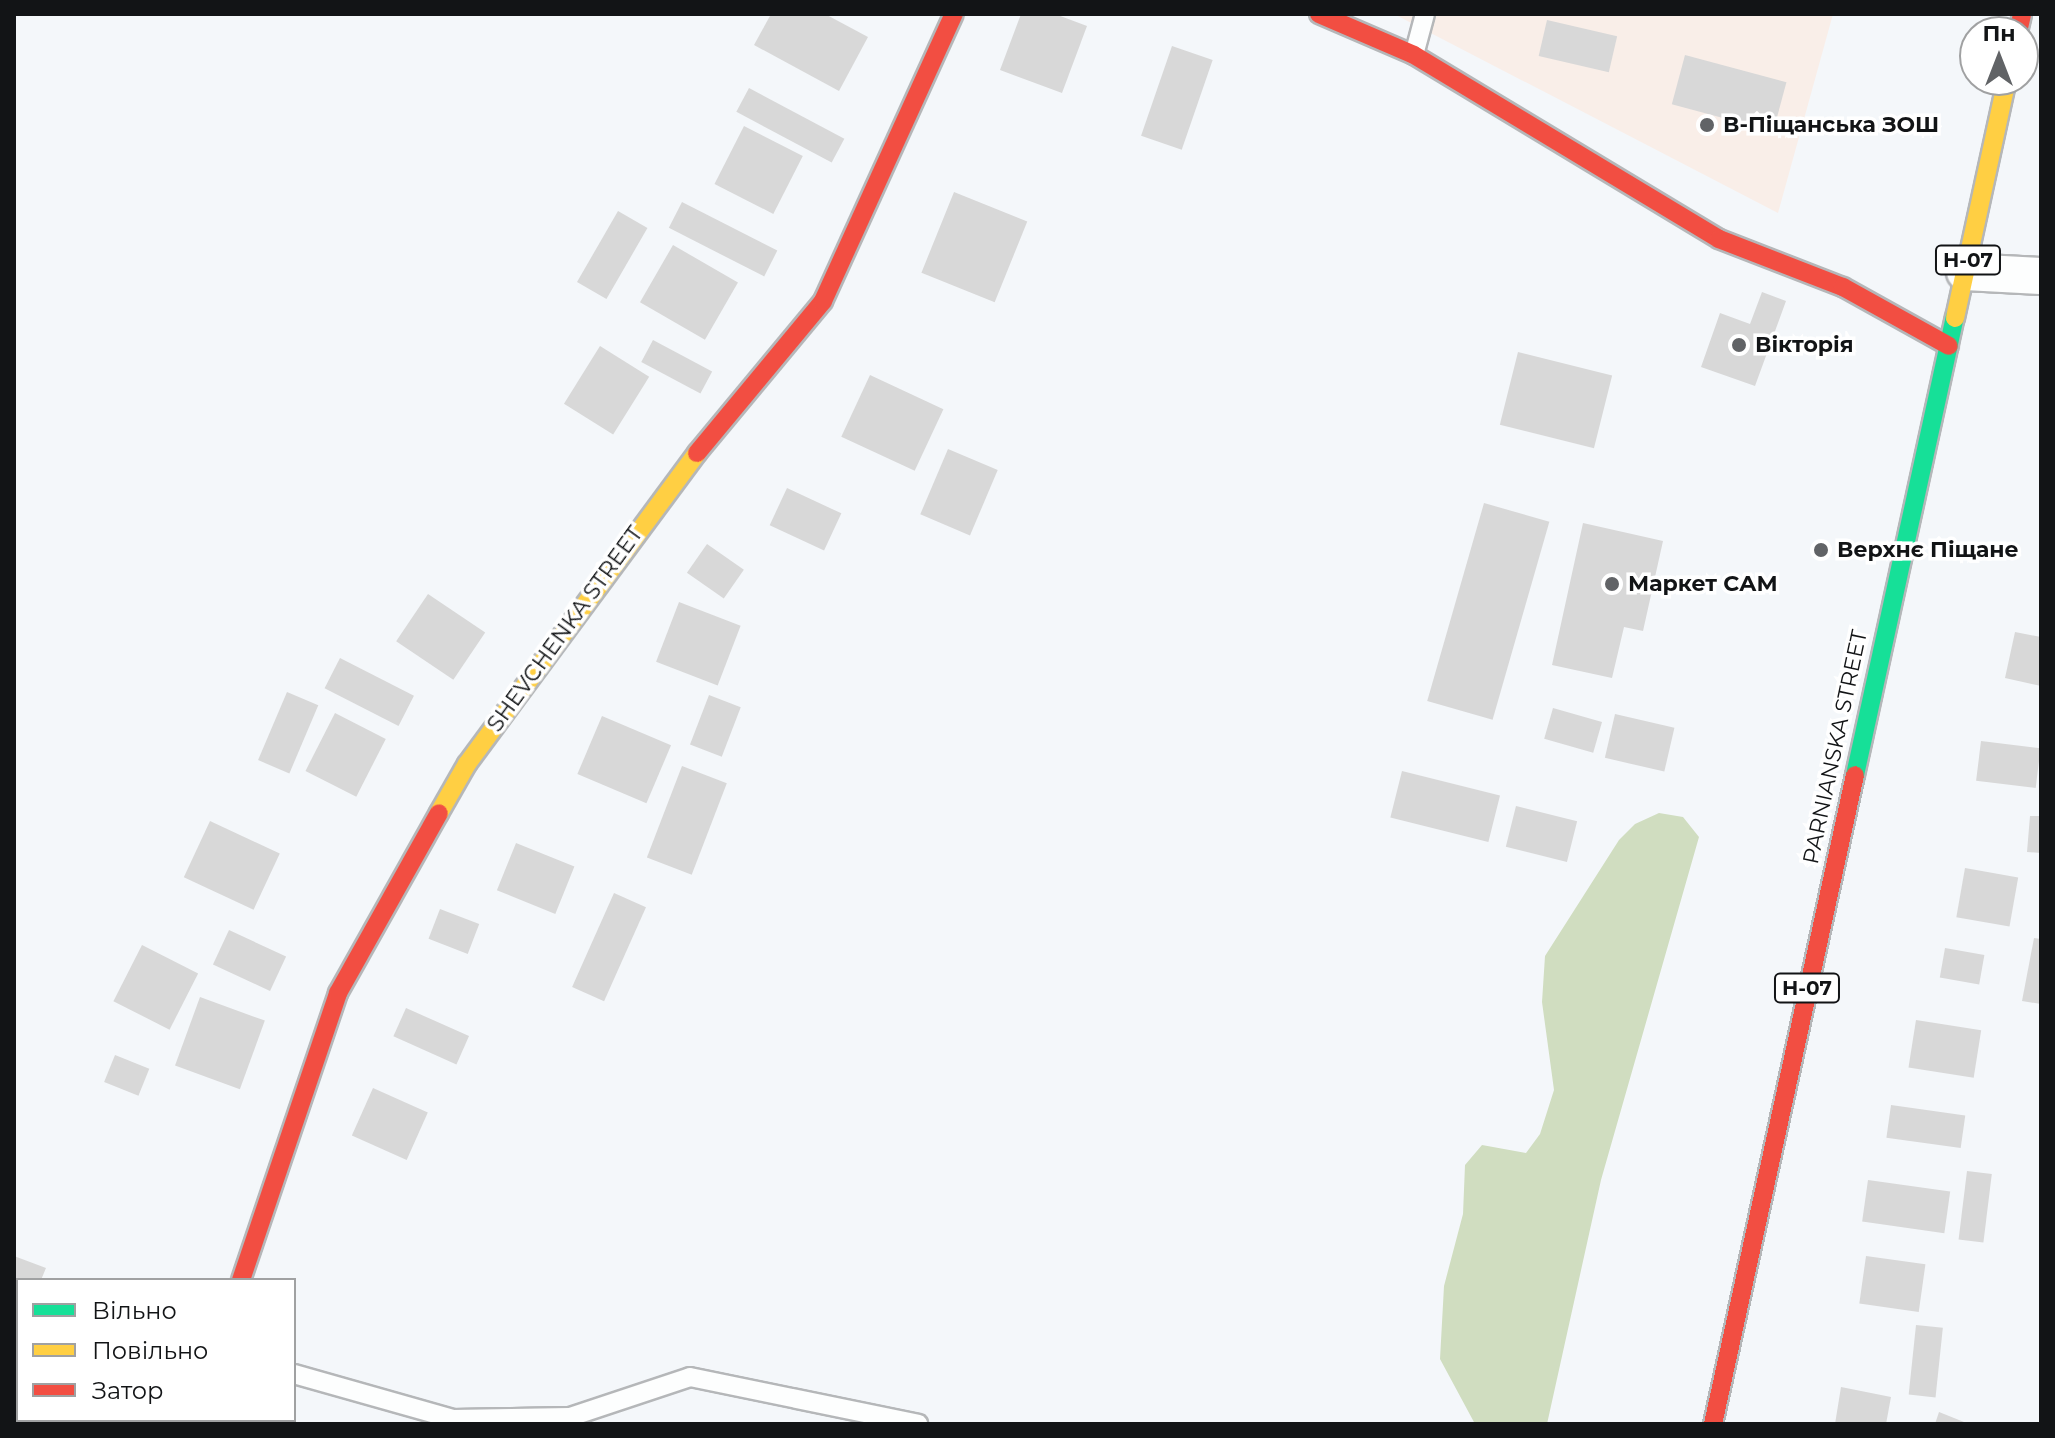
<!DOCTYPE html>
<html>
<head>
<meta charset="utf-8">
<style>
  body { margin:0 }
  #map { position:relative; width:2055px; height:1438px; overflow:hidden; background:#f4f7fa; font-family:Montserrat,sans-serif }
  div>[style] { position:absolute }
  .education>* { inset:0; background:#f9eee8 }
  .forest>* { inset:0; background:#d0ddc0 }
  .building>* { inset:0; background:#d8d8d8; transform-origin:0 0 }
  .roads { filter:drop-shadow(2px 0 #b5b7b9) drop-shadow(-2px 0 #b5b7b9) drop-shadow(0 2px #b5b7b9) drop-shadow(0 -2px #b5b7b9) }
  .lane>* { height:18px; margin:-9px; padding:0 9px; transform-origin:9px; border-radius:9px; background:#fdfefe }
  .street>* { height:36px; margin:-18px; padding:0 18px; transform-origin:18px; border-radius:18px; background:#fdfefe }
  .fast>* { height:18px; margin:-9px; padding:0 9px; transform-origin:9px; border-radius:9px; background:#16e098 }
  .slow>* { height:18px; margin:-9px; padding:0 9px; transform-origin:9px; border-radius:9px; background:#ffcf43 }
  .jam>* { height:18px; margin:-9px; padding:0 9px; transform-origin:9px; border-radius:9px; background:#f24e42 }
  .dots>* { width:22px; height:22px; translate:-50% -50%; box-sizing:border-box; border:4px solid #fff; border-radius:50% }
  span { translate:-50% -50%; white-space:nowrap; text-align:center; line-height:1.15; -webkit-text-stroke:7px #fff; paint-order:stroke }
  .shield-label span { padding:2px 6px; background:#fff; border:2px solid; border-radius:6px; -webkit-text-stroke-width:0 }
  .shield-label { font-size:20px; color:#121416; font-weight:700 }
  .poi-label { font-size:22px; color:#121416; font-weight:700 }
  .left { translate:0 -50%; text-align:left }
  .street-label { font-size:22px; color:#121416 }
  .frame { position:absolute; inset:0; border:16px solid #121416; pointer-events:none }
  .legend { position:absolute; left:16px; top:1278px; width:280px; height:144px; box-sizing:border-box; background:#fff; border:2px solid #a0a1a2; margin:0; padding:10px 14px; list-style:none; font-size:24px; color:#121416 }
  .legend li { display:flex; align-items:center; gap:16px; height:40px }
  .legend b { width:40px; border:2px solid #a0a1a2 }
  .north { position:absolute; left:1959px; top:16px; width:80px; height:80px; box-sizing:border-box; background:#fff; border:2px solid #a0a1a2; border-radius:50%; rotate:0deg; font-size:22px; font-weight:700; line-height:32px; text-align:center; color:#121416 }
  .north::after { content:''; display:block; margin:auto; width:28px; height:36px; background:#616366; clip-path:polygon(50% 0,100% 100%,50% 72%,0 100%) }
</style>
</head>
<body>
<div id="map">
  <div class="education">
    <i style="clip-path:polygon(1394px 14px,1833px 14px,1778px 213px)"></i>
  </div>
  <div class="forest">
    <i style="clip-path:polygon(1659px 813px,1683px 817px,1699px 837px,1601px 1180px,1547px 1424px,1475px 1424px,1440px 1359px,1444px 1286px,1463px 1214px,1465px 1165px,1482px 1145px,1526px 1153px,1540px 1134px,1554px 1090px,1542px 1002px,1545px 956px,1619px 840px,1635px 824px)"></i>
  </div>
  <div class="building">
    <i style="clip-path:polygon(771px 14px,825px 14px,868px 37px,839px 91px,754px 45px)"></i>
    <i style="clip-path:polygon(1021px 14px,1055px 14px,1087px 26px,1062px 93px,1000px 70px)"></i>
    <i style="left:1547px;top:20px;width:72px;height:37px;rotate:13deg"></i>
    <i style="left:1172px;top:46px;width:43px;height:95px;rotate:19deg"></i>
    <i style="left:1685px;top:55px;width:105px;height:51px;rotate:15deg"></i>
    <i style="left:749px;top:88px;width:108px;height:27px;rotate:28deg"></i>
    <i style="left:744px;top:126px;width:66px;height:65px;rotate:27deg"></i>
    <i style="left:954px;top:192px;width:79px;height:87px;rotate:22deg"></i>
    <i style="left:682px;top:202px;width:107px;height:29px;rotate:27deg"></i>
    <i style="left:618px;top:211px;width:34px;height:82px;rotate:30deg"></i>
    <i style="left:673px;top:245px;width:75px;height:66px;rotate:30deg"></i>
    <i style="clip-path:polygon(1762px 292px,1786px 301px,1755px 386px,1701px 367px,1720px 313px,1750px 324px)"></i>
    <i style="left:653px;top:340px;width:67px;height:25px;rotate:28deg"></i>
    <i style="left:600px;top:346px;width:58px;height:68px;rotate:32deg"></i>
    <i style="left:1518px;top:352px;width:97px;height:75px;rotate:14deg"></i>
    <i style="left:870px;top:375px;width:81px;height:68px;rotate:25deg"></i>
    <i style="left:948px;top:449px;width:54px;height:71px;rotate:23deg"></i>
    <i style="left:787px;top:488px;width:60px;height:41px;rotate:25deg"></i>
    <i style="left:1484px;top:503px;width:68px;height:206px;rotate:16deg"></i>
    <i style="clip-path:polygon(1583px 523px,1663px 541px,1643px 631px,1624px 627px,1612px 678px,1552px 665px)"></i>
    <i style="left:707px;top:544px;width:45px;height:35px;rotate:35deg"></i>
    <i style="left:428px;top:594px;width:69px;height:57px;rotate:34deg"></i>
    <i style="left:679px;top:602px;width:66px;height:64px;rotate:21deg"></i>
    <i style="clip-path:polygon(2015px 632px,2041px 637px,2041px 686px,2005px 678px)"></i>
    <i style="left:340px;top:658px;width:83px;height:34px;rotate:27deg"></i>
    <i style="left:287px;top:692px;width:34px;height:74px;rotate:23deg"></i>
    <i style="left:709px;top:695px;width:34px;height:53px;rotate:21deg"></i>
    <i style="left:1553px;top:708px;width:51px;height:32px;rotate:16deg"></i>
    <i style="left:335px;top:713px;width:57px;height:65px;rotate:27deg"></i>
    <i style="left:1615px;top:714px;width:61px;height:45px;rotate:13deg"></i>
    <i style="left:602px;top:716px;width:75px;height:63px;rotate:23deg"></i>
    <i style="left:1981px;top:741px;width:60px;height:40px;rotate:7deg"></i>
    <i style="left:682px;top:766px;width:48px;height:98px;rotate:21deg"></i>
    <i style="left:1402px;top:771px;width:101px;height:48px;rotate:14deg"></i>
    <i style="left:1516px;top:806px;width:63px;height:42px;rotate:14deg"></i>
    <i style="clip-path:polygon(2030px 816px,2041px 816px,2041px 853px,2027px 852px)"></i>
    <i style="left:210px;top:821px;width:77px;height:62px;rotate:25deg"></i>
    <i style="left:516px;top:843px;width:63px;height:51px;rotate:22deg"></i>
    <i style="left:1965px;top:868px;width:54px;height:50px;rotate:10deg"></i>
    <i style="left:614px;top:893px;width:35px;height:103px;rotate:24deg"></i>
    <i style="left:440px;top:909px;width:42px;height:32px;rotate:21deg"></i>
    <i style="left:229px;top:930px;width:63px;height:38px;rotate:25deg"></i>
    <i style="clip-path:polygon(2034px 938px,2041px 939px,2041px 1004px,2022px 1001px)"></i>
    <i style="left:142px;top:945px;width:63px;height:63px;rotate:27deg"></i>
    <i style="left:1945px;top:948px;width:40px;height:30px;rotate:10deg"></i>
    <i style="left:200px;top:997px;width:69px;height:73px;rotate:20deg"></i>
    <i style="left:406px;top:1008px;width:69px;height:31px;rotate:24deg"></i>
    <i style="left:1916px;top:1020px;width:66px;height:48px;rotate:9deg"></i>
    <i style="left:115px;top:1055px;width:37px;height:29px;rotate:22deg"></i>
    <i style="left:373px;top:1088px;width:60px;height:52px;rotate:24deg"></i>
    <i style="left:1891px;top:1105px;width:75px;height:33px;rotate:8deg"></i>
    <i style="left:1967px;top:1171px;width:25px;height:69px;rotate:7deg"></i>
    <i style="left:1868px;top:1180px;width:83px;height:42px;rotate:8deg"></i>
    <i style="clip-path:polygon(14px 1256px,46px 1268px,41px 1280px,18px 1280px,14px 1346px)"></i>
    <i style="left:1866px;top:1256px;width:60px;height:48px;rotate:8deg"></i>
    <i style="left:1916px;top:1325px;width:27px;height:70px;rotate:6deg"></i>
    <i style="clip-path:polygon(1841px 1387px,1891px 1397px,1886px 1424px,1835px 1424px)"></i>
    <i style="clip-path:polygon(1939px 1412px,1969px 1424px,1935px 1424px)"></i>
    <i style="clip-path:polygon(72px 1420px,127px 1420px,136px 1424px,71px 1424px)"></i>
  </div>
  <div class="roads">
    <div class="lane">
      <i style="left:1414px;top:55px;width:42px;rotate:-75deg"></i>
      <i style="left:294px;top:1374px;width:165px;rotate:15.8deg"></i>
      <i style="left:453px;top:1419px;width:117px;rotate:-1deg"></i>
      <i style="left:570px;top:1417px;width:126px;rotate:-18.4deg"></i>
      <i style="left:690px;top:1377px;width:233px;rotate:11.6deg"></i>
    </div>
    <div class="street">
      <i style="left:1965px;top:272px;width:76px;rotate:3deg"></i>
      <i style="left:196px;top:1424px;width:4px;rotate:-63deg"></i>
    </div>
    <div class="fast">
      <i style="left:1855px;top:775px;width:468px;rotate:-77.7deg"></i>
    </div>
    <div class="slow">
      <i style="left:1955px;top:318px;width:244px;rotate:-77.7deg"></i>
      <i style="left:439px;top:813px;width:56px;rotate:-60.3deg"></i>
      <i style="left:467px;top:764px;width:387px;rotate:-53.5deg"></i>
    </div>
    <div class="jam">
      <i style="left:1319px;top:14px;width:103px;rotate:23.3deg"></i>
      <i style="left:1414px;top:55px;width:356px;rotate:31.1deg"></i>
      <i style="left:1719px;top:239px;width:133px;rotate:21.2deg"></i>
      <i style="left:1843px;top:287px;width:121px;rotate:29.1deg"></i>
      <i style="left:2018px;top:32px;width:18px;rotate:-77deg"></i>
      <i style="left:697px;top:453px;width:197px;rotate:-50.3deg"></i>
      <i style="left:823px;top:301px;width:315px;rotate:-65.5deg"></i>
      <i style="left:241px;top:1280px;width:303px;rotate:-71.3deg"></i>
      <i style="left:338px;top:993px;width:206px;rotate:-60.7deg"></i>
      <i style="left:1713px;top:1424px;width:664px;rotate:-77.66deg"></i>
    </div>
  </div>
  <div class="dots">
    <i style="left:1707px;top:125px;background:#616366"></i>
    <i style="left:1739px;top:345px;background:#616366"></i>
    <i style="left:1821px;top:550px;background:#616366"></i>
    <i style="left:1612px;top:584px;background:#616366"></i>
  </div>
  <div class="shield-label">
    <span style="left:1968px;top:260px">Н-07</span>
    <span style="left:1807px;top:988px">Н-07</span>
  </div>
  <div class="poi-label">
    <span class="left" style="left:1723px;top:125px">В-Піщанська ЗОШ</span>
    <span class="left" style="left:1755px;top:345px">Вікторія</span>
    <span class="left" style="left:1837px;top:550px">Верхнє Піщане</span>
    <span class="left" style="left:1628px;top:584px">Маркет САМ</span>
  </div>
  <div class="street-label">
    <span style="left:565px;top:629px;rotate:-54deg">SHEVCHENKA STREET</span>
    <span style="left:1835px;top:747px;rotate:-78deg">PARNIANSKA STREET</span>
  </div>
  <div class="frame"></div>
  <ul class="legend">
  <li><b style="height:10px;background:#16e098"></b>Вільно</li>
  <li><b style="height:10px;background:#ffcf43"></b>Повільно</li>
  <li><b style="height:10px;background:#f24e42"></b>Затор</li>
  </ul>
  <div class="north">Пн</div>
</div>
</body>
</html>
